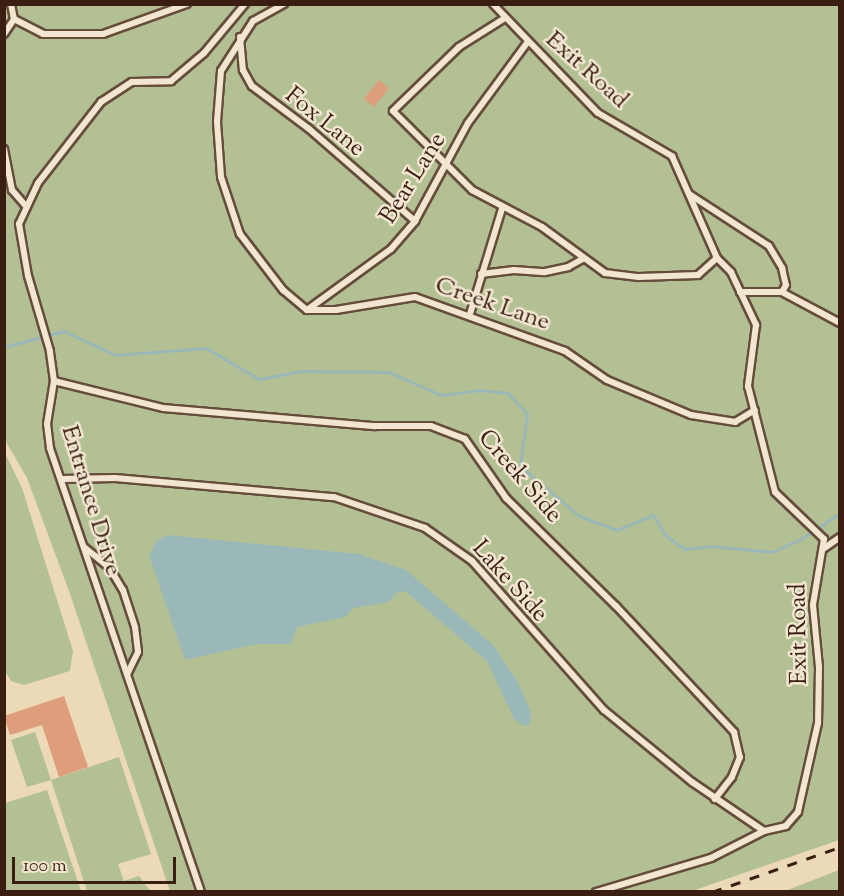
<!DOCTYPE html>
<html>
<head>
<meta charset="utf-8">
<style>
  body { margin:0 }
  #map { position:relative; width:844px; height:896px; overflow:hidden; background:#ebd9b8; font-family:"Sorts Mill Goudy",serif }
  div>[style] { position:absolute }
  .green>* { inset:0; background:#b2c093 }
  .water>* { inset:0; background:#9bb8b8 }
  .stream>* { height:3px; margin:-1.5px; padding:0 1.5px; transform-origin:1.5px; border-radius:1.5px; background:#9bb8b8 }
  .building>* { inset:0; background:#df9e7b; transform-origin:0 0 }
  .roads { filter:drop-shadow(2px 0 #664d3b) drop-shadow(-2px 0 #664d3b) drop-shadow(0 2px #664d3b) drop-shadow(0 -2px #664d3b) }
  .lane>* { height:6px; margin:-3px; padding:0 3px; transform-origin:3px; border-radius:3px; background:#f2e6d1 }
  .rail>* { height:3px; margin-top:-1.5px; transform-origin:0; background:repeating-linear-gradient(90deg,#3a1e11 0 10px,transparent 0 20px) }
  span { translate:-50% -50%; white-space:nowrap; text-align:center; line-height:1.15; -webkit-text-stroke:5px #f2e6d1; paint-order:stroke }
  .street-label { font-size:24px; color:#3a1e11 }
  .frame { position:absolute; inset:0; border:6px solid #3a1e11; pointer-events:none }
  .scale { position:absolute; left:12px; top:857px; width:164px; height:27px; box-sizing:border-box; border:3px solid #3a1e11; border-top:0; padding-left:8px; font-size:18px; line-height:21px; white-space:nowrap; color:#3a1e11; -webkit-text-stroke:4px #f2e6d1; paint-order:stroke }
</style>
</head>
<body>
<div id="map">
  <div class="green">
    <i style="clip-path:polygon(5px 5px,839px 5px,839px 840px,692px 891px,170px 891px,69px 591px,27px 478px,5px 440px)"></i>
    <i style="clip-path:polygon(4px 451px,22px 488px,73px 651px,70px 671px,24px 685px,11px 681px,5px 671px)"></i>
    <i style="clip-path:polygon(35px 732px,51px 780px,119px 757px,151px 854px,118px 864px,124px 881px,139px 876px,150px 891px,87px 891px,51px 780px,27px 787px,11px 740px)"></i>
    <i style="clip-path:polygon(47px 790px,81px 891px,5px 891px,5px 803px)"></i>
    <i style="clip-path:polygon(839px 870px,839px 891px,785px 891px)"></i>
  </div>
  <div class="water">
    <i style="clip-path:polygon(167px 535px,359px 554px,406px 570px,493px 645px,517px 681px,531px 712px,530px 724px,524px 726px,514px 719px,487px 661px,405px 591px,396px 593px,389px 602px,353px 608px,345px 617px,297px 627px,291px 644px,256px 644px,185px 660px,149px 555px,157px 541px)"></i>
  </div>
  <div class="stream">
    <i style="left:4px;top:347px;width:62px;rotate:-14.9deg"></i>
    <i style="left:64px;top:331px;width:56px;rotate:25.2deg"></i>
    <i style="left:115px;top:355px;width:91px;rotate:-4.4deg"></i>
    <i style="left:206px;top:348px;width:61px;rotate:30.3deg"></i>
    <i style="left:259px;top:379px;width:43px;rotate:-10.8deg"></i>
    <i style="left:301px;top:371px;width:88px;rotate:0.7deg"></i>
    <i style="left:389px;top:372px;width:57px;rotate:23.9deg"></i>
    <i style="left:441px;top:395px;width:38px;rotate:-7deg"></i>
    <i style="left:479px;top:390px;width:29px;rotate:6deg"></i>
    <i style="left:508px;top:393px;width:28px;rotate:48deg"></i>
    <i style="left:527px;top:414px;width:52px;rotate:97.7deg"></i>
    <i style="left:520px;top:466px;width:77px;rotate:40.3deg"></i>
    <i style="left:579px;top:516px;width:40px;rotate:20.2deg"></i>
    <i style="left:617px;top:530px;width:39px;rotate:-23deg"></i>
    <i style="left:653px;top:515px;width:23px;rotate:59deg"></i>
    <i style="left:665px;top:535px;width:24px;rotate:36deg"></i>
    <i style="left:684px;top:549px;width:28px;rotate:-6deg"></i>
    <i style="left:712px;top:546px;width:60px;rotate:5.7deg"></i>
    <i style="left:772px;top:552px;width:32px;rotate:-24deg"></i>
    <i style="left:801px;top:539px;width:47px;rotate:-33.7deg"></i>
  </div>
  <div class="building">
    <i style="left:379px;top:80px;width:13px;height:24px;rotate:39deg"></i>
    <i style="clip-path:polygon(64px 696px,88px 767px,59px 777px,42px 725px,10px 735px,4px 716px)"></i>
  </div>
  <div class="roads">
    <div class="lane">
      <i style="left:11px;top:4px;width:15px;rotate:79deg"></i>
      <i style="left:14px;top:19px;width:33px;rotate:27deg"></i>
      <i style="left:43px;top:34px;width:60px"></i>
      <i style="left:103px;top:34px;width:89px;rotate:-19.7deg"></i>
      <i style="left:284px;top:4px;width:35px;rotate:151deg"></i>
      <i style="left:253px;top:21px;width:59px;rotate:122.6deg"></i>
      <i style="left:221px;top:71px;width:51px;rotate:94.5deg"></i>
      <i style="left:217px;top:122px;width:55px;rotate:85.8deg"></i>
      <i style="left:221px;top:177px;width:60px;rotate:71.6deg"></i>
      <i style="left:240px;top:234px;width:71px;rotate:52.5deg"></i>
      <i style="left:283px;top:290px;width:31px;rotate:40deg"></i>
      <i style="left:307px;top:310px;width:29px"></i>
      <i style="left:336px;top:310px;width:80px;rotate:-9.3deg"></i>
      <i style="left:415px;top:297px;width:159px;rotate:19.8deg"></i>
      <i style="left:565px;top:351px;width:51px;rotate:34.6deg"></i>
      <i style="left:607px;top:380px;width:91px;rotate:22.6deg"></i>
      <i style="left:691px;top:415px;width:45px;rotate:9deg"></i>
      <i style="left:735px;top:422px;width:23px;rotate:-31deg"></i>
      <i style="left:493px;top:4px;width:151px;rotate:46.1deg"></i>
      <i style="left:598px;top:113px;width:86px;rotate:30.2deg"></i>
      <i style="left:672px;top:156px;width:111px;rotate:66.2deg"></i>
      <i style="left:717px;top:258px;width:20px;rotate:45deg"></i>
      <i style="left:731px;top:272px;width:59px;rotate:64.7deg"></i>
      <i style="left:756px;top:325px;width:62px;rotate:97.5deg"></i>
      <i style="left:748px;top:386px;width:109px;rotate:75.7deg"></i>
      <i style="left:775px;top:492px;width:68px;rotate:43.8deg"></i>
      <i style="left:824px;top:539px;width:67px;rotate:99.5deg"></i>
      <i style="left:813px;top:605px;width:62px;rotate:84.5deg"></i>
      <i style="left:819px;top:667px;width:56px;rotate:91deg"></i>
      <i style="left:818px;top:723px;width:91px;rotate:102.7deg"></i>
      <i style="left:798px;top:812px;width:18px;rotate:131deg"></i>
      <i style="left:786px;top:826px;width:23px;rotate:167deg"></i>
      <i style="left:764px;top:831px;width:59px;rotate:153deg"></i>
      <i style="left:711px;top:858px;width:120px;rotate:163.5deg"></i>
      <i style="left:505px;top:18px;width:54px;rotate:147.8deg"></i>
      <i style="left:459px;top:47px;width:92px;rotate:135.9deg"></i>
      <i style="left:393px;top:111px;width:112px;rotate:45deg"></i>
      <i style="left:472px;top:190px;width:79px;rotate:27.9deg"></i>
      <i style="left:542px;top:227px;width:78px;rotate:36.1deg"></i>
      <i style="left:605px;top:273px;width:34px;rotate:7deg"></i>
      <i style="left:639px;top:277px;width:59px;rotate:-1.9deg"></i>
      <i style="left:698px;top:275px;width:25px;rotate:-42deg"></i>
      <i style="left:4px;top:34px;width:18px;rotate:-56deg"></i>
      <i style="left:240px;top:37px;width:33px;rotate:85deg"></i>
      <i style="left:243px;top:70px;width:18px;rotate:61deg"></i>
      <i style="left:252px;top:86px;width:70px;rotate:36.9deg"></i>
      <i style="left:308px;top:128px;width:142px;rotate:41deg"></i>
      <i style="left:4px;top:149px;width:42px;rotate:79deg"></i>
      <i style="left:12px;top:190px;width:20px;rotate:49deg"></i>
      <i style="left:689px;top:194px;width:95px;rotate:33deg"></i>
      <i style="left:769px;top:246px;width:26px;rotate:59deg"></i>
      <i style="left:782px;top:268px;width:17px;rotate:77deg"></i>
      <i style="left:786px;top:285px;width:8px;rotate:120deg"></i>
      <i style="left:481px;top:274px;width:33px;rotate:-7deg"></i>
      <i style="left:514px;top:270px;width:31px;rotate:4deg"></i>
      <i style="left:545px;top:272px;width:24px;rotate:-12deg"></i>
      <i style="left:568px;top:267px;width:18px;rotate:-29deg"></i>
      <i style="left:740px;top:292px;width:42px"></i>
      <i style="left:782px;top:292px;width:66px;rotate:28.1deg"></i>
      <i style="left:307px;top:310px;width:104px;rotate:-36deg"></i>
      <i style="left:391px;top:249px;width:37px;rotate:-49deg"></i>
      <i style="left:415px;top:221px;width:111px;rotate:-61.6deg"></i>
      <i style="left:468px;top:123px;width:99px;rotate:-53.6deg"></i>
      <i style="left:470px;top:314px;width:110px;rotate:-73.1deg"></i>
      <i style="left:54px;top:381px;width:112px;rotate:13.9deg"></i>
      <i style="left:163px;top:408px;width:213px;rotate:4.9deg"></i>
      <i style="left:375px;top:426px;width:56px"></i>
      <i style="left:431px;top:426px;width:36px;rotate:21deg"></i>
      <i style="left:465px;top:439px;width:72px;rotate:55.2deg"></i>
      <i style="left:506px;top:498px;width:154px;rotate:44.5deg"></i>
      <i style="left:616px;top:606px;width:173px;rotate:46.9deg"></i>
      <i style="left:734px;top:732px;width:26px;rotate:77deg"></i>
      <i style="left:740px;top:757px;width:22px;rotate:112deg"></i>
      <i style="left:732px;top:777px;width:28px;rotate:128deg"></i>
      <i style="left:62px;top:479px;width:53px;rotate:-1.1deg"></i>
      <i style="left:115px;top:478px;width:220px;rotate:5deg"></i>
      <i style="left:334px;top:497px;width:96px;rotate:18.8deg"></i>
      <i style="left:425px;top:528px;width:57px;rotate:35.1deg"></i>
      <i style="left:472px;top:561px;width:199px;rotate:48.5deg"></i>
      <i style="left:604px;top:710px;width:114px;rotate:39.3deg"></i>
      <i style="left:692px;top:782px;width:87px;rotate:34.2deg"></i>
      <i style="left:84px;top:547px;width:32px;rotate:39deg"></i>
      <i style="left:109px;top:567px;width:27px;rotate:59deg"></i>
      <i style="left:123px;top:590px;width:39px;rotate:72deg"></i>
      <i style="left:135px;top:627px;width:25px;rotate:83deg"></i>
      <i style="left:138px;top:652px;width:25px;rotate:116deg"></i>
      <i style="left:823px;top:549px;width:21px;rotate:-35deg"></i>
      <i style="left:201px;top:892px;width:469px;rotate:-108.8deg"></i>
      <i style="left:50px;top:448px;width:24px;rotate:-97deg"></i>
      <i style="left:47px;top:424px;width:44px;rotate:-80.8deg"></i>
      <i style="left:54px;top:381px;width:30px;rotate:-98deg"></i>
      <i style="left:50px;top:351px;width:78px;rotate:-106.3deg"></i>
      <i style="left:28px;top:276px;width:53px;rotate:-99.8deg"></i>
      <i style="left:19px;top:224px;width:45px;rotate:-65.1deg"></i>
      <i style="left:38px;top:183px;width:103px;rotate:-52.1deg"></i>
      <i style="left:101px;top:102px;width:37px;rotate:-33deg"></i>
      <i style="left:132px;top:82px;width:39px;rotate:-1deg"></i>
      <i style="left:171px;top:81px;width:43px;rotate:-40.3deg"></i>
      <i style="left:204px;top:53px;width:64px;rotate:-50.1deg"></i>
    </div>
  </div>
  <div class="rail">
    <i style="left:712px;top:892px;width:136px;rotate:-19.4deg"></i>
  </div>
  <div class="street-label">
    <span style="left:586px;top:71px;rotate:42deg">Exit Road</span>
    <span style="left:324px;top:123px;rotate:39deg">Fox Lane</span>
    <span style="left:414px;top:179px;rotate:-58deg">Bear Lane</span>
    <span style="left:492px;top:305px;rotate:19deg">Creek Lane</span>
    <span style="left:519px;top:477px;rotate:49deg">Creek Side</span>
    <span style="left:90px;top:501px;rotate:73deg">Entrance Drive</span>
    <span style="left:509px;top:582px;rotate:48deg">Lake Side</span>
    <span style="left:800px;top:634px;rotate:-91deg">Exit Road</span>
  </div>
  <div class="frame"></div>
  <div class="scale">100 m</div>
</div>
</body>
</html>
